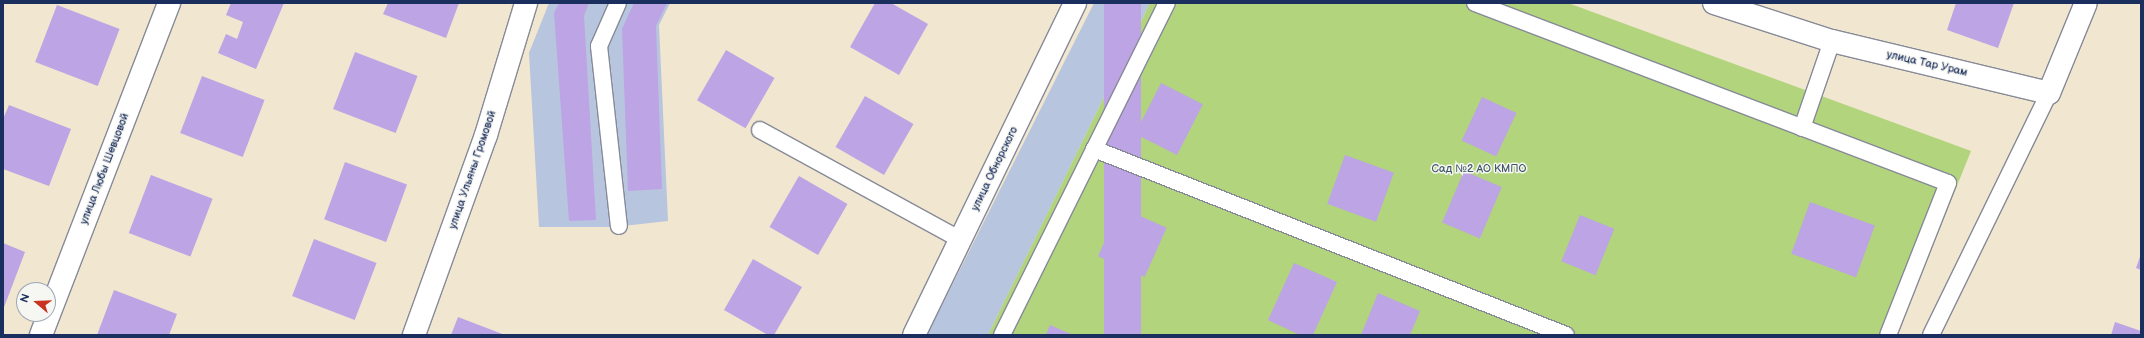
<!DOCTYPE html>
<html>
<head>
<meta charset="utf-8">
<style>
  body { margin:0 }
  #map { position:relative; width:2144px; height:338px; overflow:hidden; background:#f1e6d0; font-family:"Balsamiq Sans",sans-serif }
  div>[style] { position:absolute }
  .industrial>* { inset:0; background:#b8c5de }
  .green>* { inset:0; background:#b1d47d }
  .building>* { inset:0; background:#bda4e4; transform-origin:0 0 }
  .roads { filter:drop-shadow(1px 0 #868a97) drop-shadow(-1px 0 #868a97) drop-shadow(0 1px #868a97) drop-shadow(0 -1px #868a97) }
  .service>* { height:16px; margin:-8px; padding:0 8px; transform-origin:8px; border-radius:8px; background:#fff }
  .minor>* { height:22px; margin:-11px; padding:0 11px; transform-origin:11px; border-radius:11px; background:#fff }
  span { translate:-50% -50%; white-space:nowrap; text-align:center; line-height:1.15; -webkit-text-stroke:3px #f6f6f2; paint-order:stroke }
  .street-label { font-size:11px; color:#1b2f5e }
  .park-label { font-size:11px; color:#405866 }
  .frame { position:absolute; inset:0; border:4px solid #1b2f5e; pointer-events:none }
  .north { position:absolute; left:16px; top:282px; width:40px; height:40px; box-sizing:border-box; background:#f6f6f2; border:1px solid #9ea6b7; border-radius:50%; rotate:289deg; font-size:11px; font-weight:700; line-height:16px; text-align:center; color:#1b2f5e }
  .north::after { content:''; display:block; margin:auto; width:14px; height:18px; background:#c8321e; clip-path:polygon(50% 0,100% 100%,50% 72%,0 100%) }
</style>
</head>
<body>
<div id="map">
  <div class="industrial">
    <i style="clip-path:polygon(549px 3px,670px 3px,659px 25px,668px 221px,614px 227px,539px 227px,529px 53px)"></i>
    <i style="clip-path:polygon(1094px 3px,1150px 3px,988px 335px,927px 335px)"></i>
  </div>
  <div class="green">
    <i style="clip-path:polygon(1150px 3px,1568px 3px,1971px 151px,1897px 335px,988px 335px)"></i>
  </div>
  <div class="building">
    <i style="clip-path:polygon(231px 3px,284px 3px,256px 69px,218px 53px,226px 34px,237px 39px,243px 22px,226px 15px)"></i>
    <i style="clip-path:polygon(388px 3px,459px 3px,446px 38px,383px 14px)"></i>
    <i style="clip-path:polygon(559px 3px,589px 3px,584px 16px,596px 220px,569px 221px,554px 13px)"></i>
    <i style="clip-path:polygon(634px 3px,667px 3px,656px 26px,662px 189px,628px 191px,622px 29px)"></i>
    <i style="clip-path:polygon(875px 3px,891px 3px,928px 24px,899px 75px,850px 47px)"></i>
    <i style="left:1104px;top:3px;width:37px;height:372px"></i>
    <i style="clip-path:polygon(1956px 3px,2014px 3px,1998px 48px,1947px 30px)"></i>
    <i style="left:57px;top:5px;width:67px;height:61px;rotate:21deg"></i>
    <i style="left:726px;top:50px;width:56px;height:58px;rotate:30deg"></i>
    <i style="left:355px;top:52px;width:67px;height:61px;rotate:21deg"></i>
    <i style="left:202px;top:76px;width:67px;height:61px;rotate:21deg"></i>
    <i style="left:1161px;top:83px;width:47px;height:57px;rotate:27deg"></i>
    <i style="left:865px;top:96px;width:56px;height:59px;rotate:30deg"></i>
    <i style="left:1482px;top:97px;width:38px;height:48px;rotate:25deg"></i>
    <i style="clip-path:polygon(9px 105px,71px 129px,49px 186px,3px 169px,3px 119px)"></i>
    <i style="left:1345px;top:155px;width:52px;height:52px;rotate:20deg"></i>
    <i style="left:345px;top:162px;width:66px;height:61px;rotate:20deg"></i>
    <i style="left:1464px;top:171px;width:41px;height:56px;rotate:23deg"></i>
    <i style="left:151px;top:175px;width:66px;height:62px;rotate:21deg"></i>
    <i style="left:799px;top:176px;width:56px;height:59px;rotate:30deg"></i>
    <i style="left:1810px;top:202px;width:69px;height:55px;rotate:20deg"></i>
    <i style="left:1120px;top:207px;width:51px;height:54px;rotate:24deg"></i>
    <i style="left:1580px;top:215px;width:37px;height:50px;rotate:22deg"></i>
    <i style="left:314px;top:239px;width:67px;height:61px;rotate:21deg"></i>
    <i style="clip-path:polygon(3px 243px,25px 252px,3px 310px)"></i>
    <i style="clip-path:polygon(2141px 254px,2141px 270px,2136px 268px)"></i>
    <i style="clip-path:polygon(753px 259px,802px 287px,774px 335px,768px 335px,724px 310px)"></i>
    <i style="clip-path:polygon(1294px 263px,1337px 282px,1313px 335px,1300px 335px,1268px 320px)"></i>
    <i style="clip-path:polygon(114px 290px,177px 314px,169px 335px,97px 335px)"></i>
    <i style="clip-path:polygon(1378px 293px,1420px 311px,1410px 335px,1361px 335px)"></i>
    <i style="clip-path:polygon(458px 317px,505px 335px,451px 335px)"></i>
    <i style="clip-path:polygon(2115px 322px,2141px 331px,2141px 335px,2111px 335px)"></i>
    <i style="clip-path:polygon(1050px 325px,1073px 335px,1046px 335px)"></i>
  </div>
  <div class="roads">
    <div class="service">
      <i style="left:618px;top:3px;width:47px;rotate:113.8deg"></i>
      <i style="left:599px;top:46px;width:181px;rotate:83.7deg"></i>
      <i style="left:1475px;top:3px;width:506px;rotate:20.83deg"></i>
      <i style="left:1948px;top:183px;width:163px;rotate:111.5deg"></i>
      <i style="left:1802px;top:128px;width:92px;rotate:-71deg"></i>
      <i style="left:760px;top:130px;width:229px;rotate:28.7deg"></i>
      <i style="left:1094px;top:149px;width:507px;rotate:21.51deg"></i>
      <i style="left:1002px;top:335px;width:371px;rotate:-63.6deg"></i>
      <i style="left:1931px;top:335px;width:269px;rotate:-64deg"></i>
    </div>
    <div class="minor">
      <i style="left:1714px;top:3px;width:124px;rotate:17.9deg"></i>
      <i style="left:1832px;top:41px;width:223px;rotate:13.5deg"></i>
      <i style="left:2049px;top:93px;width:97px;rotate:-67.7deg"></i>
      <i style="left:41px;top:335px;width:356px;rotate:-68.9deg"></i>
      <i style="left:414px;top:335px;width:213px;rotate:-70.2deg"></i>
      <i style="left:486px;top:135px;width:138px;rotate:-73.1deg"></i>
      <i style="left:914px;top:335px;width:369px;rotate:-64.1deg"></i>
    </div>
  </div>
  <div class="street-label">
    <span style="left:1927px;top:64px;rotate:13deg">улица Тар Урам</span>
    <span style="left:105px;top:169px;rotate:-69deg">улица Любы Шевцовой</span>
    <span style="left:995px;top:169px;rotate:-64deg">улица Обнорского</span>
    <span style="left:473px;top:170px;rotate:-71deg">улица Ульяны Громовой</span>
  </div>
  <div class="park-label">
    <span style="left:1479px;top:169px">Сад №2 АО КМПО</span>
  </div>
  <div class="frame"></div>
  <div class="north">N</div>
</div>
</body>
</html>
